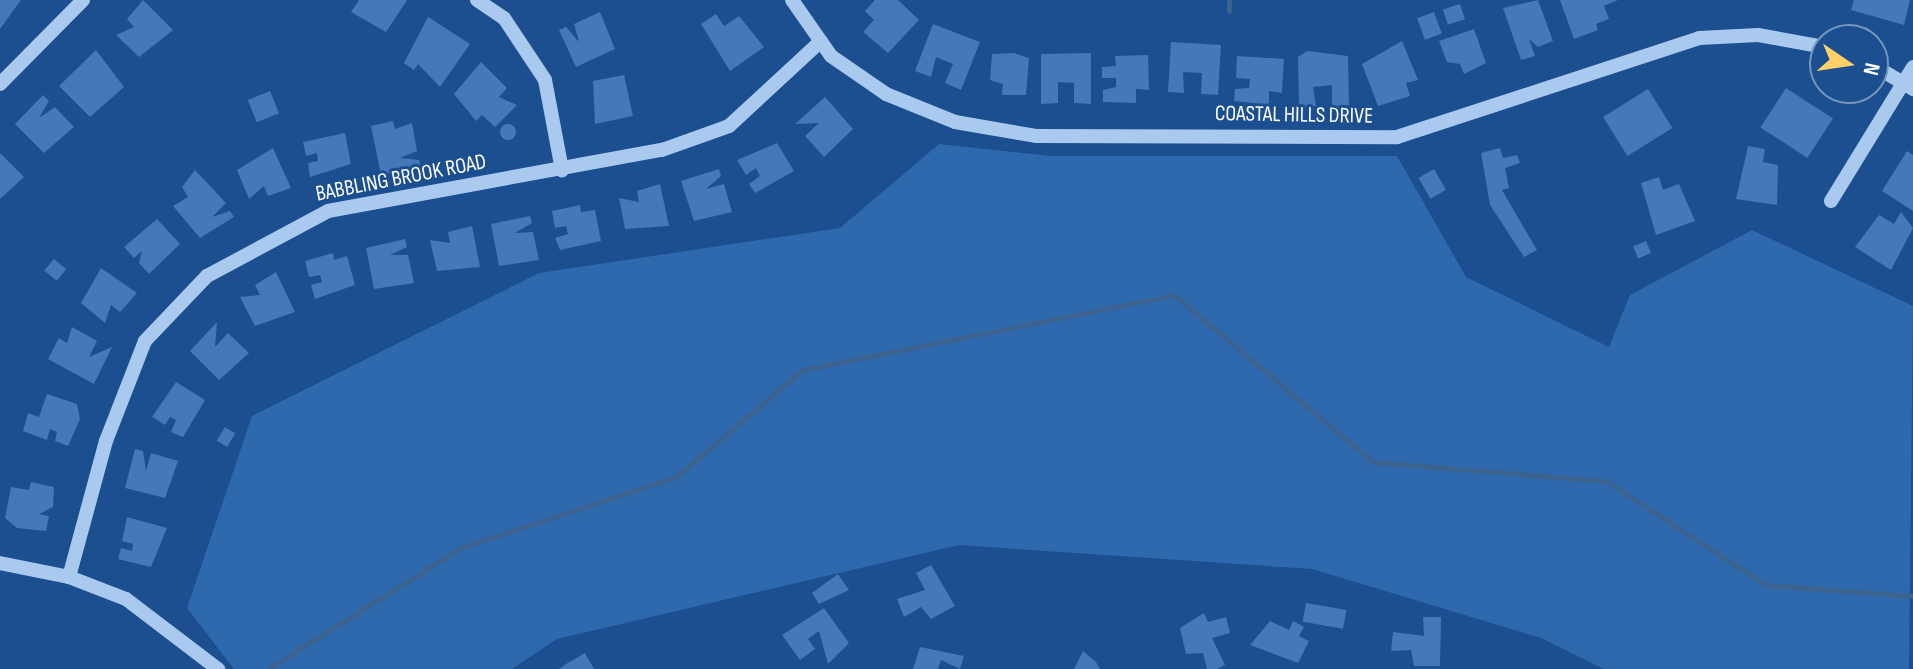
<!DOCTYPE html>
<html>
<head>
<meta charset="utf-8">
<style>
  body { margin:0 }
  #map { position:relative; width:1913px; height:669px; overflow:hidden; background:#1b4f8f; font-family:"Sofia Sans Condensed",sans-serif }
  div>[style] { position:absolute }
  .green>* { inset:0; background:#2e69ad }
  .stream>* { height:5px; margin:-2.5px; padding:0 2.5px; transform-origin:2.5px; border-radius:2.5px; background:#3c6290 }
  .building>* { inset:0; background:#4478b7; transform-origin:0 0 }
  .round { border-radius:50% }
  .minor>* { height:14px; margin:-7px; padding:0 7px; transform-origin:7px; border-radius:7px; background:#a9c9ee }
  span { translate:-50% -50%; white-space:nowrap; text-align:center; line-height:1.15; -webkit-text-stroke:6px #1b4f8f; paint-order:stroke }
  .street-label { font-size:22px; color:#fff }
  .north { position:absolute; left:1809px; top:24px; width:80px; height:80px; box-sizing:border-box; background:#1b4f8f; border:2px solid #7695bc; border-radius:50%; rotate:103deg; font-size:22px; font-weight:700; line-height:32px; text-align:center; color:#fff }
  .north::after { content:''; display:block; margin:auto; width:28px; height:36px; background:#ffd166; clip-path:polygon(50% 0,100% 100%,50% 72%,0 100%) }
</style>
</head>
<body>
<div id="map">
  <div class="green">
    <i style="clip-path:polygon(939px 144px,1051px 156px,1397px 156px,1466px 277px,1609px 347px,1630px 295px,1752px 230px,1913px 306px,1909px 669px,1604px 669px,1541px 638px,1312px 569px,959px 545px,557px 639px,512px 669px,234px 669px,187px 608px,252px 416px,539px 273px,840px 228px)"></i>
  </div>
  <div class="stream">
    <i style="left:1229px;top:11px;width:11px;rotate:-90deg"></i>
    <i style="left:268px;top:669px;width:227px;rotate:-32.2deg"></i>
    <i style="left:460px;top:548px;width:227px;rotate:-18.2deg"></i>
    <i style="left:676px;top:477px;width:165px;rotate:-40.3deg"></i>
    <i style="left:802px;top:370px;width:379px;rotate:-11.4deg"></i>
    <i style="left:1174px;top:295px;width:260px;rotate:40deg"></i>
    <i style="left:1373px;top:462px;width:234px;rotate:4.7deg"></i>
    <i style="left:1606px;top:481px;width:191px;rotate:33deg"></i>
    <i style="left:1766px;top:585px;width:147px;rotate:4.3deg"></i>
  </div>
  <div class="building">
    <i style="clip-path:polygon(0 0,21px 0,0 29px)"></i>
    <i style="clip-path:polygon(143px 0,173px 30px,139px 57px,116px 35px,134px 27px,127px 19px)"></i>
    <i style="clip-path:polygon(359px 0,407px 0,386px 32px,351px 12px)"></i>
    <i style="clip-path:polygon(875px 0,898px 0,919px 20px,888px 53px,863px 32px,874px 20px,865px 11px)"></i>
    <i style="clip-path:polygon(1538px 0,1553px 41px,1538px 47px,1529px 39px,1535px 56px,1521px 60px,1503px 8px)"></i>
    <i style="clip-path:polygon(1560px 0,1618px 0,1604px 6px,1609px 19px,1596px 24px,1598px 30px,1574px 39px)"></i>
    <i style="clip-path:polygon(1854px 0,1910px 0,1904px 25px,1851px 10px)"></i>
    <i style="left:1460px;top:4px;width:16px;height:18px;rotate:72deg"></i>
    <i style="clip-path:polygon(600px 12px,615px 49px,576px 67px,559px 30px,566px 27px,579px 42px,574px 24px)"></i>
    <i style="left:1434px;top:12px;width:23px;height:18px;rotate:70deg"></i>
    <i style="clip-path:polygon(716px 14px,724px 26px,739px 16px,764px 47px,730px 71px,701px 24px)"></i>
    <i style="clip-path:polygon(428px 17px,470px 44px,440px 87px,418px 64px,414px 70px,404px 63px)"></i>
    <i style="clip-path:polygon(933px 24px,980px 42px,961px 90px,945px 83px,953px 64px,936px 57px,931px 77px,915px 71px)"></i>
    <i style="clip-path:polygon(1474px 29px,1486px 63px,1464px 74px,1460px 64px,1447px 62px,1439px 41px)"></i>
    <i style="clip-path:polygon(1402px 41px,1418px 80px,1406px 83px,1410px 96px,1378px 106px,1362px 64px)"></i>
    <i style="clip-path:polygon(1171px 42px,1221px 45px,1218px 95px,1201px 94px,1202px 73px,1183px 72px,1184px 93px,1168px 92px)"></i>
    <i style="clip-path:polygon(96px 50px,124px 87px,90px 117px,59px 86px)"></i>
    <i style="clip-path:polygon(1307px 51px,1348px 56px,1349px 105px,1332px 107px,1332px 85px,1313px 87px,1316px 106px,1299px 107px,1298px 57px)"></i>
    <i style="clip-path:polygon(1014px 53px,1029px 58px,1026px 95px,1002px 95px,1003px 84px,990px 80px,992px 54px)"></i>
    <i style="clip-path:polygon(1091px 53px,1091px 104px,1074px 103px,1074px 83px,1058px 82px,1058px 103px,1041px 104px,1041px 54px)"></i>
    <i style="clip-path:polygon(1148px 55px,1149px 90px,1136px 89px,1136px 103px,1103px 102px,1103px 90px,1116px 87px,1116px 78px,1102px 78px,1102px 67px,1116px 66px,1115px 56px)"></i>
    <i style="clip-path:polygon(1237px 56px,1284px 59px,1282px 93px,1269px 91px,1269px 105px,1234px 101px,1235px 89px,1249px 88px,1250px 79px,1236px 78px)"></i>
    <i style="clip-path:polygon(481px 62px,507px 88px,499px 97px,517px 105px,495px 127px,482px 115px,476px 121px,454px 94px)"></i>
    <i style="clip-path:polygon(624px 75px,633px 116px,595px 124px,593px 81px)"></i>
    <i style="left:1786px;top:88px;width:56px;height:47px;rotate:33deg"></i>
    <i style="left:1648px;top:89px;width:46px;height:53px;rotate:58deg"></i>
    <i style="left:270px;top:91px;width:24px;height:24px;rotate:68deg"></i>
    <i style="clip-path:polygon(43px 95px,49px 101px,39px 118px,55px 107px,74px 127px,44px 153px,15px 124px)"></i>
    <i style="clip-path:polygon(825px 97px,853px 129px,824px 157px,805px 136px,819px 123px,795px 124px)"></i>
    <i style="clip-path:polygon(393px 121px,395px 129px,412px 123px,417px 151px,400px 158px,419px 160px,421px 167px,381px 175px,371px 126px)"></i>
    <i class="round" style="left:500px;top:124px;width:16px;height:16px"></i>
    <i style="clip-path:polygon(345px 133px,351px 164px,310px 177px,308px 163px,318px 161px,317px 153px,306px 156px,303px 142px)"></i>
    <i style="clip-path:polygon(777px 143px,794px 171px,755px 193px,749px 184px,760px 176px,756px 168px,746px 175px,737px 160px)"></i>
    <i style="clip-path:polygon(1748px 146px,1765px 149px,1763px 162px,1778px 165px,1777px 205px,1736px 199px)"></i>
    <i style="clip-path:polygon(273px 148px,291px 188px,268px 196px,264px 186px,249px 199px,237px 170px)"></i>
    <i style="clip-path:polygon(1500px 148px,1503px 158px,1517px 155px,1520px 163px,1505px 168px,1509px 188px,1502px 190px,1537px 250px,1524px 257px,1490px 205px,1481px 153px)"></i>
    <i style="clip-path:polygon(1907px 151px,1913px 155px,1913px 211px,1882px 191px)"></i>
    <i style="clip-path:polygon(0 153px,24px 177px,0 199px)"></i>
    <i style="clip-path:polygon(719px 169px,721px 176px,706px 189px,724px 184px,732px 212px,694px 221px,681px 181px)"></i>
    <i style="left:1434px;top:169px;width:24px;height:18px;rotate:60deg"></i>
    <i style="clip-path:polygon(195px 170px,226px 203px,212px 217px,230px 211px,234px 217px,200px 238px,173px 206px,188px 197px,182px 187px)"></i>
    <i style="clip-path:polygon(1659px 177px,1663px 190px,1679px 184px,1695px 221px,1656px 235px,1641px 183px)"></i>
    <i style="clip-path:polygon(660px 184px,669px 226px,625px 229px,619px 198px,639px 202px,637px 191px)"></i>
    <i style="clip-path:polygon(580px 205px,581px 212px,595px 210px,601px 241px,560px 250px,555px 238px,568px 234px,566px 226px,555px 228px,552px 211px)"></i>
    <i style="clip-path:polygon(1901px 212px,1913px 228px,1891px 270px,1855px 247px,1879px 215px,1894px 224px)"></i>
    <i style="clip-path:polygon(530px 216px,532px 223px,515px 233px,533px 232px,539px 260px,499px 266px,491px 224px)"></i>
    <i style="clip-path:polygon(157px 219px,180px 244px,149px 274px,139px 263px,142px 251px,134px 258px,124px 247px)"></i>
    <i style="clip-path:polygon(472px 226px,480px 267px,437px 271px,430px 240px,450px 243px,448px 232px)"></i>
    <i style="clip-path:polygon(405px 239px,407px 247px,390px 255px,408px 255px,414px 283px,374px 289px,366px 248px)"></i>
    <i style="left:1646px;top:241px;width:13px;height:14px;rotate:67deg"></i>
    <i style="clip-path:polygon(333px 253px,334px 260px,347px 256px,355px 285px,315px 299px,311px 285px,322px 282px,320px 275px,309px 277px,305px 261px)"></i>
    <i style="left:54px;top:259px;width:16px;height:15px;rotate:40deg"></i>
    <i style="clip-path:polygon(101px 268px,137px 293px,120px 312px,111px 305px,105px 323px,81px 303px)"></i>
    <i style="clip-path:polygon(276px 272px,295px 312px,255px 326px,240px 297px,260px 295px,255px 285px)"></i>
    <i style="clip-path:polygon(217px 322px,215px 347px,228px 333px,249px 353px,219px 380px,190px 351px)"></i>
    <i style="clip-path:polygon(72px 327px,97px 341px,89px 357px,112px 347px,94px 384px,48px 359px,59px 338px,67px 343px)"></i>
    <i style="clip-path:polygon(176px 382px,205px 400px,183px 437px,171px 432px,176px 420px,170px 417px,165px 425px,152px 417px)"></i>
    <i style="clip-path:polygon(47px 394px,77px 404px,80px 419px,68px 446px,55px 441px,57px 432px,50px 429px,47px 440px,23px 431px,28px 413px,39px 417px)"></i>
    <i style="left:225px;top:427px;width:12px;height:16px;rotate:31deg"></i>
    <i style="clip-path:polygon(135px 449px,143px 451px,146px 471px,151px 453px,178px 461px,165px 498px,125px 488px)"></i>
    <i style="clip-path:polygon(31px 482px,54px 487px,53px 507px,39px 514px,49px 516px,46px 531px,17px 528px,5px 518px,11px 487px,29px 490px)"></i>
    <i style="clip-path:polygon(127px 517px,167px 528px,151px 567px,118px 559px,121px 548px,132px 551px,133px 544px,122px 541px)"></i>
    <i style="clip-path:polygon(931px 565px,955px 606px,931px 619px,921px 607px,904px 617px,897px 599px,925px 590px,916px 573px)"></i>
    <i style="clip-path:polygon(838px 574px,849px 590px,819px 604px,812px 593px)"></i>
    <i style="left:1306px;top:603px;width:41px;height:19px;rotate:10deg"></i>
    <i style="clip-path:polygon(824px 608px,849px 643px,828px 664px,819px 631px,808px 639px,815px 649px,800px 660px,782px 635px)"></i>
    <i style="clip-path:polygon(1204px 613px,1208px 622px,1226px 617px,1230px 633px,1212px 638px,1225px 665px,1217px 669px,1207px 669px,1203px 653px,1186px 654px,1180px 628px)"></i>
    <i style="clip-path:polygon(1423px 617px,1441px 617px,1440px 666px,1414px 666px,1411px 650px,1391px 651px,1393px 632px,1424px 636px)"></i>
    <i style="clip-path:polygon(1270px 621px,1289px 630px,1293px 621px,1304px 627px,1299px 636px,1309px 641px,1298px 663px,1250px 645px)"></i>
    <i style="clip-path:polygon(920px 647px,964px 656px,960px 669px,941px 660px,938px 669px,913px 669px)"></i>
    <i style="clip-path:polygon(1083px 651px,1096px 662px,1100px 669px,1074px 669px)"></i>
    <i style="clip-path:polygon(585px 653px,594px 669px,559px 669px,566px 664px)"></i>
  </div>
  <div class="minor">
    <i style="left:477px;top:0;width:32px;rotate:34deg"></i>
    <i style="left:504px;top:18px;width:74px;rotate:56.5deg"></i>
    <i style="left:545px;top:80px;width:92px;rotate:79.3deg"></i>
    <i style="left:792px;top:0;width:68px;rotate:55.1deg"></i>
    <i style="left:831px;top:56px;width:67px;rotate:34.6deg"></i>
    <i style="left:886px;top:94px;width:74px;rotate:22.1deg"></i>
    <i style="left:955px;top:122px;width:82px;rotate:9.8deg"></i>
    <i style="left:1036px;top:136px;width:361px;rotate:0.2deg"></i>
    <i style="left:1397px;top:137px;width:318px;rotate:-18.1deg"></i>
    <i style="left:1699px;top:38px;width:59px;rotate:-2.9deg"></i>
    <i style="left:1758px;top:35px;width:68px;rotate:10.2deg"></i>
    <i style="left:1873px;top:65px;width:47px;rotate:31deg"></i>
    <i style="left:0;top:84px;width:118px;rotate:-45.3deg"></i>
    <i style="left:1831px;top:201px;width:157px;rotate:-58.5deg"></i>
    <i style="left:0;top:563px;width:70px;rotate:11.5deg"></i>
    <i style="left:69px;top:577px;width:61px;rotate:21.1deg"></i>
    <i style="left:126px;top:599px;width:116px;rotate:37.3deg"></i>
    <i style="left:69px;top:577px;width:141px;rotate:-74.8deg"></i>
    <i style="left:106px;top:441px;width:107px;rotate:-68.7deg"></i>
    <i style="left:145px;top:341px;width:90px;rotate:-46.4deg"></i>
    <i style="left:207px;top:276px;width:137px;rotate:-28.2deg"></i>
    <i style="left:328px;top:211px;width:340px;rotate:-10.4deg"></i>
    <i style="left:662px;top:150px;width:71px;rotate:-19.7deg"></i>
    <i style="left:729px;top:126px;width:125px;rotate:-42.7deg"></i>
  </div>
  <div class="street-label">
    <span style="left:1294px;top:115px;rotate:1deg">COASTAL HILLS DRIVE</span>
    <span style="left:401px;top:178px;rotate:-11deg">BABBLING BROOK ROAD</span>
  </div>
  <div class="north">N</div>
</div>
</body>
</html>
